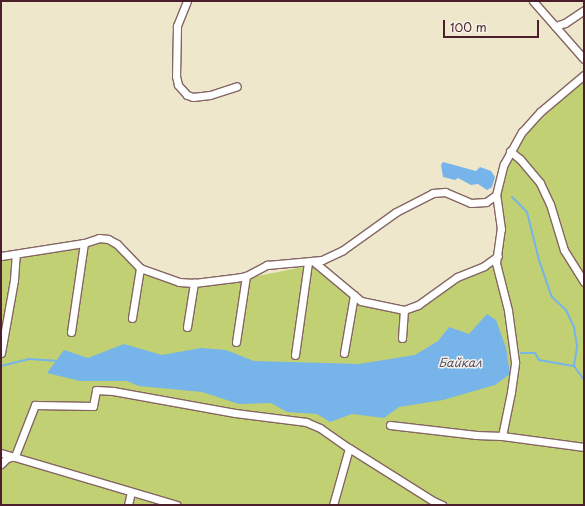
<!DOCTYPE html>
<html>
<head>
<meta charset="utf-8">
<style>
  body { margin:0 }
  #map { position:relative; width:585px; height:506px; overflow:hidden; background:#efe7cc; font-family:"Playpen Sans",sans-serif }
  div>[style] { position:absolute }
  .green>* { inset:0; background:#c1d072 }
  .water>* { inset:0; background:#76b4e9 }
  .stream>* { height:2px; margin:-1px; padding:0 1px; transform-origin:1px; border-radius:1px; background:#76b4e9 }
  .roads { filter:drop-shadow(1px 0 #846563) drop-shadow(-1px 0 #846563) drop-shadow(0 1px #846563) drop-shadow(0 -1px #846563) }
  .minor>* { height:7px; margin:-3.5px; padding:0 3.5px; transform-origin:3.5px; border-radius:3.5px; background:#fff }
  span { translate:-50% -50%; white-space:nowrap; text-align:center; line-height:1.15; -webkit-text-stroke:3px #f7f3e8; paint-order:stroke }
  .water-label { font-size:12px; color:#59536e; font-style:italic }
  .frame { position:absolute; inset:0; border:2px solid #4a1f2b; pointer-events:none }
  .scale { position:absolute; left:443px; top:20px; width:96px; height:18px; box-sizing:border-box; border:2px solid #4a1f2b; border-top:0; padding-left:5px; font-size:12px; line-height:14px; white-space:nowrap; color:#4a1f2b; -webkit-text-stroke:3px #f7f3e8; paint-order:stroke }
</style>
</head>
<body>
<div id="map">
  <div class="green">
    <i style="clip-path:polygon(584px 81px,584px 505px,1px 505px,1px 257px,109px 241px,140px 272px,192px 289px,313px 265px,359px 303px,409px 312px,456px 279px,501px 261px,505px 230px,499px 193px,511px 157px,525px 134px,567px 94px)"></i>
  </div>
  <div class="water">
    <i style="clip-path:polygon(443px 162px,476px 171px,480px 167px,491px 171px,495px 177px,492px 187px,487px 190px,478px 184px,471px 185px,458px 178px,455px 180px,443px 177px,441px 165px)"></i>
    <i style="clip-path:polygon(487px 314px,496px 320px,506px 348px,510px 374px,495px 385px,443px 400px,399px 407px,384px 418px,352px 414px,330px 422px,317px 414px,287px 412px,271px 403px,239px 404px,202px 392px,139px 386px,127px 381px,80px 381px,47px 373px,64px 350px,88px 358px,124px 344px,162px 355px,201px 348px,226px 350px,254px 361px,359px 364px,415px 355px,438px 341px,449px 327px,469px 334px)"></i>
  </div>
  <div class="stream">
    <i style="left:512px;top:197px;width:21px;rotate:45deg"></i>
    <i style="left:527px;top:212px;width:49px;rotate:76deg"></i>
    <i style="left:539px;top:260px;width:39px;rotate:71deg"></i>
    <i style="left:552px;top:297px;width:19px;rotate:43deg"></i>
    <i style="left:566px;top:310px;width:19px;rotate:65deg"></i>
    <i style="left:574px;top:327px;width:20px;rotate:81deg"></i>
    <i style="left:577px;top:347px;width:19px;rotate:99deg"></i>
    <i style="left:521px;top:353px;width:14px"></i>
    <i style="left:535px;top:353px;width:8px;rotate:60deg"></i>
    <i style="left:539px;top:360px;width:36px;rotate:10deg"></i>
    <i style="left:574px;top:366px;width:17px;rotate:54deg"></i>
    <i style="left:1px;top:366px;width:29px;rotate:-14deg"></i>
    <i style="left:29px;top:359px;width:26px;rotate:4deg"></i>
  </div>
  <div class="roads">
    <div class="minor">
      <i style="left:187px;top:1px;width:27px;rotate:112deg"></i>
      <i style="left:177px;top:26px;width:50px;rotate:91.1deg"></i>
      <i style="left:176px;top:76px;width:9px;rotate:77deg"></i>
      <i style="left:178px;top:85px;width:13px;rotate:48deg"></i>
      <i style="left:187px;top:95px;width:6px;rotate:18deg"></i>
      <i style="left:193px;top:97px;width:17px;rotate:-7deg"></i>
      <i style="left:210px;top:95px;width:28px;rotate:-18deg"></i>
      <i style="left:533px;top:1px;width:77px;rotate:48.7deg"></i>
      <i style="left:555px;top:26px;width:10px;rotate:-17deg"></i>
      <i style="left:565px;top:23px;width:23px;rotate:-34deg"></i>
      <i style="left:510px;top:151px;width:13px;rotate:39deg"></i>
      <i style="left:520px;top:159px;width:31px;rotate:50deg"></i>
      <i style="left:540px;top:183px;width:23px;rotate:65deg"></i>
      <i style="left:550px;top:204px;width:48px;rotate:73.1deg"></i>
      <i style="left:564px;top:250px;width:38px;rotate:58deg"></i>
      <i style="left:1px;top:256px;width:84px;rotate:-8.9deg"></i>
      <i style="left:84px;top:243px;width:16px;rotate:-18deg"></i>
      <i style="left:99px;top:238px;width:9px;rotate:6deg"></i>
      <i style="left:108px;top:239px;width:10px;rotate:29deg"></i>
      <i style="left:117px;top:244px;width:33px;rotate:46deg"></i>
      <i style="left:140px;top:268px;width:41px;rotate:19.7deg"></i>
      <i style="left:179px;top:282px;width:15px;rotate:4deg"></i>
      <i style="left:194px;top:283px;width:41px;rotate:-7deg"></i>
      <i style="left:235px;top:278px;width:11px;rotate:-10deg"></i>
      <i style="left:246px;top:276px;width:24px;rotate:-28deg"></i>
      <i style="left:267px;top:265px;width:55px;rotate:-5.2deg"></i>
      <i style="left:322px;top:260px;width:23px;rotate:-25deg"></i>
      <i style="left:343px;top:250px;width:65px;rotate:-35.6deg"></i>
      <i style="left:396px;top:212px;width:42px;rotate:-27.2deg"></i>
      <i style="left:433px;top:193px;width:12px;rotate:-5deg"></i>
      <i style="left:445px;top:192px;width:28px;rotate:23deg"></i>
      <i style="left:471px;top:203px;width:15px;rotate:-4deg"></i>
      <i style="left:486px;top:202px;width:12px;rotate:-35deg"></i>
      <i style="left:313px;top:261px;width:62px;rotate:39.8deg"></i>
      <i style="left:361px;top:301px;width:44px;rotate:11.8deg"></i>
      <i style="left:404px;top:310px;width:15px;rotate:-20deg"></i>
      <i style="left:418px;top:305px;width:48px;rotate:-35.7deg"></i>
      <i style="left:457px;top:277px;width:29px;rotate:-22deg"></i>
      <i style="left:484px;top:266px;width:17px;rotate:-36deg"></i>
      <i style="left:132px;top:318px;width:51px;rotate:-80.9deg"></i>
      <i style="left:187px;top:327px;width:45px;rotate:-81deg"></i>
      <i style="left:71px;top:332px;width:90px;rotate:-81.7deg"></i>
      <i style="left:402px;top:338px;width:28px;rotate:-86deg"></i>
      <i style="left:236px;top:342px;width:67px;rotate:-81.4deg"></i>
      <i style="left:1px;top:353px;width:74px;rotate:-79.9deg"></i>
      <i style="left:14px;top:280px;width:26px;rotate:-86deg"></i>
      <i style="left:344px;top:353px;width:59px;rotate:-80.2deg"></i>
      <i style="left:295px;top:355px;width:94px;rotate:-82deg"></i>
      <i style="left:390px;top:425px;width:87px;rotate:6.6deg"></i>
      <i style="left:476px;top:435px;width:26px;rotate:2deg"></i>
      <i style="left:502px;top:436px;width:83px;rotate:7.6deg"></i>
      <i style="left:502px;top:436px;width:45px;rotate:-78.4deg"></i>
      <i style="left:511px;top:392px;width:30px;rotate:-82deg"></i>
      <i style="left:515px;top:362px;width:52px;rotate:-97.7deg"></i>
      <i style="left:508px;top:310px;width:49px;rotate:-104.3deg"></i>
      <i style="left:496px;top:263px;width:34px;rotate:-82deg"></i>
      <i style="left:501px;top:229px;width:34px;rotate:-98deg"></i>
      <i style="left:496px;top:195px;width:32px;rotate:-76deg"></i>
      <i style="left:504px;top:164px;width:37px;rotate:-61deg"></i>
      <i style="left:522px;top:132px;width:27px;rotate:-48deg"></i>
      <i style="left:540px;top:112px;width:57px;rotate:-40.1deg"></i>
      <i style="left:1px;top:453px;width:183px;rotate:16.5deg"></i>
      <i style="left:1px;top:464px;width:8px;rotate:-45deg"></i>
      <i style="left:7px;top:458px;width:8px;rotate:-14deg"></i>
      <i style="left:15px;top:456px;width:55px;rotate:-68.6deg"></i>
      <i style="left:35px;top:405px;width:58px;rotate:1deg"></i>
      <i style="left:93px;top:406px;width:16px;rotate:-79deg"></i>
      <i style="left:96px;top:390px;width:17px;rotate:3deg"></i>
      <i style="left:113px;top:391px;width:124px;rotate:10.2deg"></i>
      <i style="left:235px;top:413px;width:72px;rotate:7.2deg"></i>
      <i style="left:306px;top:422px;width:15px;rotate:23deg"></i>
      <i style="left:320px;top:428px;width:35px;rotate:35deg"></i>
      <i style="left:349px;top:448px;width:99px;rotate:32.2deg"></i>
      <i style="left:433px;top:501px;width:10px;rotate:24deg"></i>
      <i style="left:128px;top:505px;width:13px;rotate:-77deg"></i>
      <i style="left:333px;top:505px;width:59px;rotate:-74.3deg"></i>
    </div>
  </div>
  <div class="water-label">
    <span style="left:460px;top:363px">Байкал</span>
  </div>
  <div class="frame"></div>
  <div class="scale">100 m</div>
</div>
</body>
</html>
